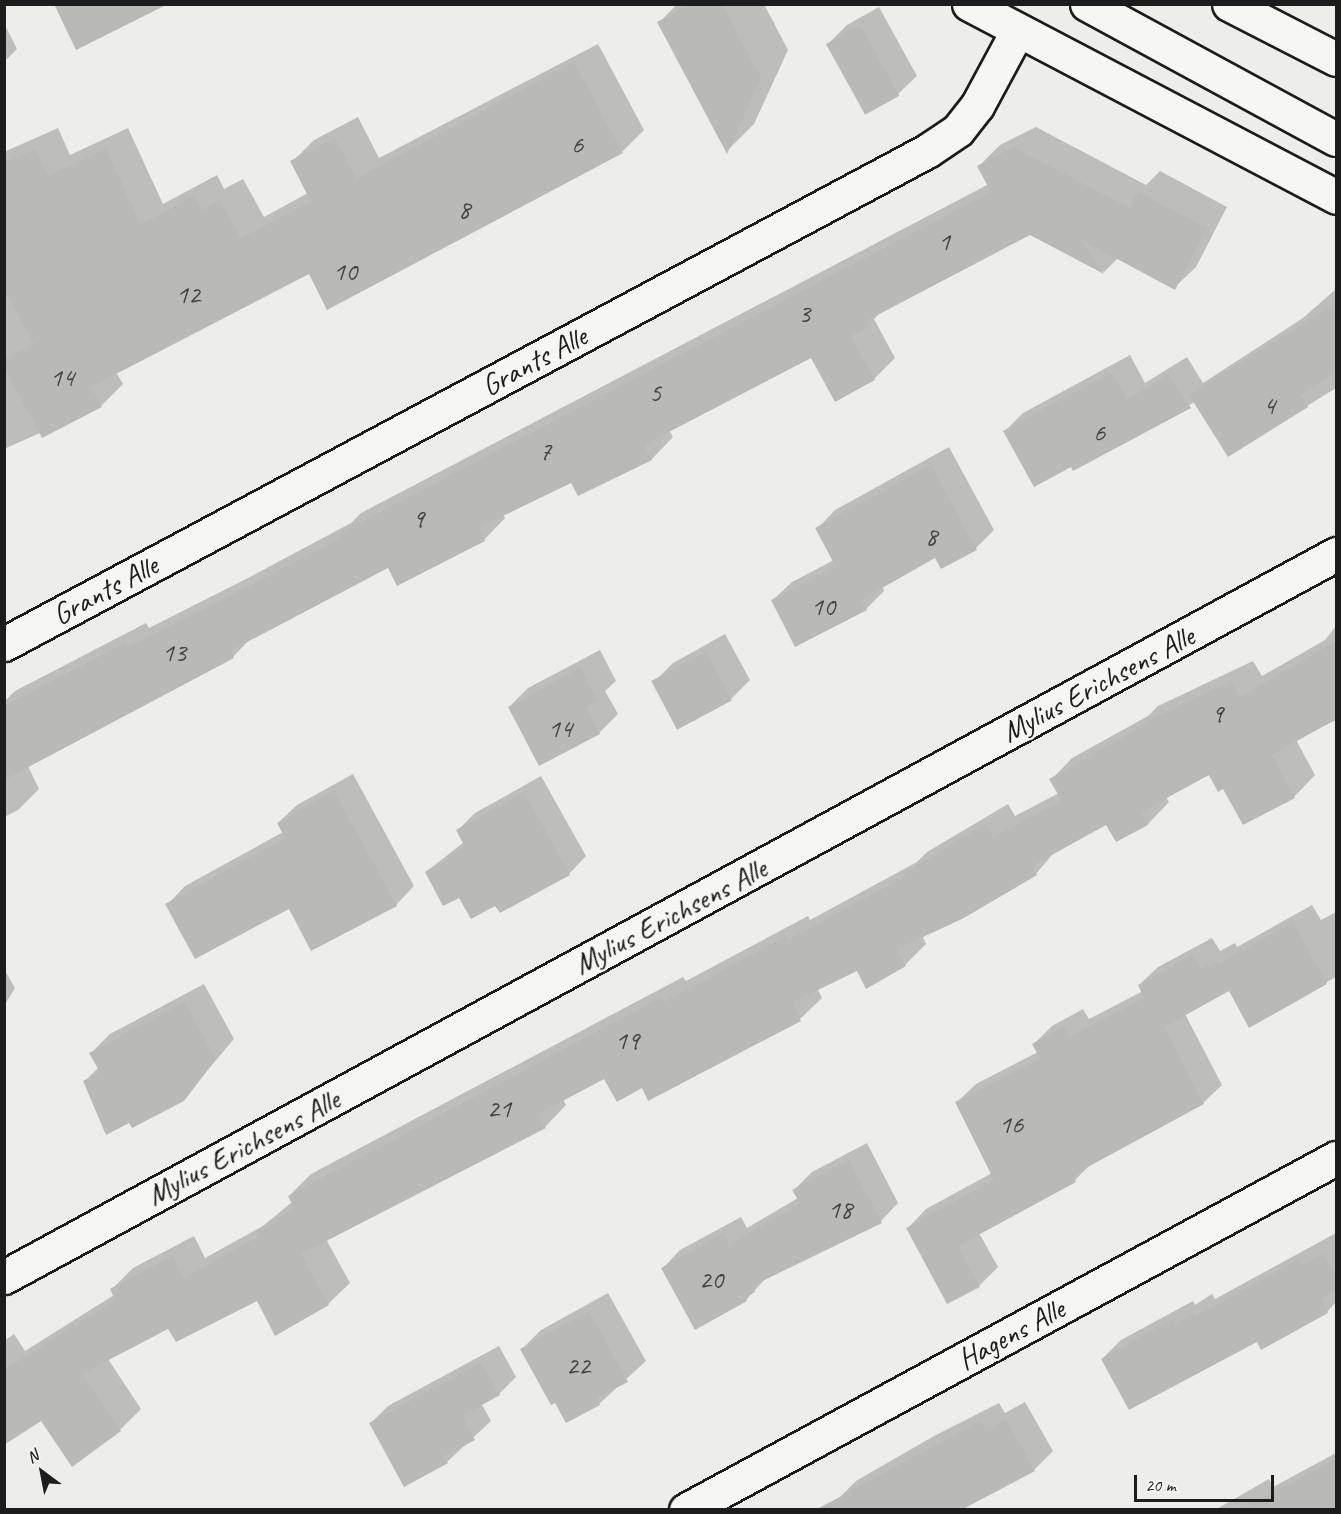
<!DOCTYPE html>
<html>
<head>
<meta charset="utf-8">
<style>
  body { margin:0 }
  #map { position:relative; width:1341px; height:1514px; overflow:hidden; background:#edede9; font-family:Caveat,sans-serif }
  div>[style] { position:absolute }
  .shadow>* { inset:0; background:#0003 }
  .building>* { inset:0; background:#b9b9b6; transform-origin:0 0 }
  .roads { filter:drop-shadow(2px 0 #1c1c1c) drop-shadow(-2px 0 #1c1c1c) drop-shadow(0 2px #1c1c1c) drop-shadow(0 -2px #1c1c1c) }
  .street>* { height:33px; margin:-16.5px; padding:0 16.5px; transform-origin:16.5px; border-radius:16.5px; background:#f6f6f2 }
  .secondary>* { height:33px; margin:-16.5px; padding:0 16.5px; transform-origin:16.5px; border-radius:16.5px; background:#f6f6f2 }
  .highway>* { height:33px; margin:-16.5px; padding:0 16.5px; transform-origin:16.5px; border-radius:16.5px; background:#f6f6f2 }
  span { translate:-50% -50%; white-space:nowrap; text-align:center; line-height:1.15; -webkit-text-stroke:4.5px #f6f6f2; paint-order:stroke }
  .number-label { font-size:27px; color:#434342 }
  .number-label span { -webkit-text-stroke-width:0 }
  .street-label { font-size:30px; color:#1c1c1c }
  .frame { position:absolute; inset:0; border:6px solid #1c1c1c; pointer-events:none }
  .north { position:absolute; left:12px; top:1442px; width:60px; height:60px; -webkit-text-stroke:4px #f6f6f2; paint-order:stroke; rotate:328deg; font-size:16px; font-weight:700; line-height:24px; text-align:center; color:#1c1c1c }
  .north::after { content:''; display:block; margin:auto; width:21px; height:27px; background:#1c1c1c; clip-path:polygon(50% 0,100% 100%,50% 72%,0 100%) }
  .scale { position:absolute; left:1134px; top:1475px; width:140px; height:27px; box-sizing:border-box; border:3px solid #1c1c1c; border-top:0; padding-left:8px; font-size:18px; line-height:21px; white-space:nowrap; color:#1c1c1c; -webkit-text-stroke:4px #f6f6f2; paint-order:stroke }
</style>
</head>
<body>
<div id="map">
  <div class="shadow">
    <i style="clip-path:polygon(677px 4px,764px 4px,788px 50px,754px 124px,727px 151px,659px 23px)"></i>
    <i style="clip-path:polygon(879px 7px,917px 76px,898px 94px,828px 44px,847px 25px)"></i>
    <i style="clip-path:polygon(4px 23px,17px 49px,4px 62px)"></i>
    <i style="clip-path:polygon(598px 44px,644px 130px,622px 152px,309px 272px,116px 372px,123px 384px,101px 406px,4px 449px,4px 152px,58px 128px,70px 155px,128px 128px,163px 204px,217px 175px,224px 189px,243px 179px,264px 217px,308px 193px,292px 162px,314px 140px,358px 117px,379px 158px)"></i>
    <i style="clip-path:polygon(1036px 127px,1146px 185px,1160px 171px,1227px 207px,1196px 267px,1174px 288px,1118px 258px,1104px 272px,1030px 233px,883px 310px,874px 319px,895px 358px,874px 379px,812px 356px,669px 430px,673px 437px,652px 459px,579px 494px,572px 481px,503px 514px,505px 518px,484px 540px,388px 566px,252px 637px,233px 657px,28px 766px,39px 789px,18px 810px,4px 817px,4px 702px,15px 691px,146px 623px,149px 628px,248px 578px,351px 523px,361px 513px,989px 184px,979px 166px,1000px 145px)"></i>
    <i style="clip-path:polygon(1336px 289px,1336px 388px,1228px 455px,1195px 402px,1072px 465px,1005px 431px,1023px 413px,1130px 355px,1145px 383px,1187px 357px,1203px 383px,1303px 318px)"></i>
    <i style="clip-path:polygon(949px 447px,994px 530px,976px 548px,936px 556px,882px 586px,884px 591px,866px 609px,773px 600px,792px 582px,834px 560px,817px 529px,835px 510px)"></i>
    <i style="clip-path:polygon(1336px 626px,1336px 720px,1296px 740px,1315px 775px,1294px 797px,1224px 787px,1209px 773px,1166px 797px,1169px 802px,1148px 824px,1117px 840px,1107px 823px,1056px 850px,1036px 874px,922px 935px,926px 944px,905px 965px,857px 969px,817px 988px,822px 998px,800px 1019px,649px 1099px,642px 1086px,605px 1077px,563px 1099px,566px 1105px,545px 1127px,326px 1239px,350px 1283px,328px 1304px,258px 1299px,169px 1327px,108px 1359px,141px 1409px,120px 1430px,41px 1419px,4px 1440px,4px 1341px,14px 1334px,25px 1351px,114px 1295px,111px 1290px,133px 1268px,194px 1236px,205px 1258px,263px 1226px,292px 1202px,289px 1196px,311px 1174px,683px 977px,686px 981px,808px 916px,810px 920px,917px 862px,927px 852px,1008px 804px,1015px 816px,1059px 793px,1051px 780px,1072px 758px,1148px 716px,1158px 706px,1253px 661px,1262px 676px,1325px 640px)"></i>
    <i style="clip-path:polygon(725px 634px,750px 680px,731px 699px,654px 682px,673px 663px)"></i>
    <i style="clip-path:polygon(600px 650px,616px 681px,605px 691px,618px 714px,599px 733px,509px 707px,528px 688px)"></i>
    <i style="clip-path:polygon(353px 774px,414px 886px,396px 905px,167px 905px,185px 886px,283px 832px,278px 823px,297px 805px)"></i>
    <i style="clip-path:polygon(541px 776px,586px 856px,569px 874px,501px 911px,496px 904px,460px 896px,426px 872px,464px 842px,458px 830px,475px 813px)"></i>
    <i style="clip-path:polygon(1312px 905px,1321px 920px,1336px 912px,1336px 977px,1250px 1026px,1230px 989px,1185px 1014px,1222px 1085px,1203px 1103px,1093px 1162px,1075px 1180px,979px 1233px,998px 1267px,979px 1286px,908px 1228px,926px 1209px,992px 1173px,957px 1102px,976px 1084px,1038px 1052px,1034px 1044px,1052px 1026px,1083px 1009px,1089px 1019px,1143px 991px,1139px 985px,1158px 967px,1212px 938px,1220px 951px,1235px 943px,1237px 947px)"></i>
    <i style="clip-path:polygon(4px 969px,15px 988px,4px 1006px)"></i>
    <i style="clip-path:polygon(204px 984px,234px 1039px,183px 1099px,129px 1121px,85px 1081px,99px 1067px,91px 1053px,110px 1034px)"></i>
    <i style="clip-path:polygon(867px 1143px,898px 1203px,881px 1221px,768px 1276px,746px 1300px,663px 1268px,680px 1250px,741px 1217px,747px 1228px,798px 1198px,794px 1190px,812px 1172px)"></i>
    <i style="clip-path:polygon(1336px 1233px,1336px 1302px,1327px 1312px,1262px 1348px,1258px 1340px,1102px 1359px,1121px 1340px,1193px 1301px,1195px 1305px,1212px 1294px,1215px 1299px)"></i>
    <i style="clip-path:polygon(608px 1293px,646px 1361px,599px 1404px,522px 1349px,541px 1330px)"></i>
    <i style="clip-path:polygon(499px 1346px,516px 1377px,499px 1394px,481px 1403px,491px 1421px,447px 1462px,371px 1423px,388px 1406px)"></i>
    <i style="clip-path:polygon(1025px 1402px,1053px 1451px,1034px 1470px,960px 1510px,815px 1510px,840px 1497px,856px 1481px,934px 1436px,999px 1403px,1005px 1413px)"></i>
    <i style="clip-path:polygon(1336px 1453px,1336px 1510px,1215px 1510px,1269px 1479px,1273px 1487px)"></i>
  </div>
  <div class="building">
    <i style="clip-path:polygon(54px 4px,168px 4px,76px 50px)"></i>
    <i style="clip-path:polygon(691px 4px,722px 4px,761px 78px,727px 154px,657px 22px)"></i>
    <i style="left:860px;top:25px;width:81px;height:39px;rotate:61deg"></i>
    <i style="clip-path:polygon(574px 62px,623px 153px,327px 310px,309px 274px,91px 387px,102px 407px,42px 438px,4px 367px,4px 359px,34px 344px,4px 289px,4px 163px,36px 149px,48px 176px,106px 149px,141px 225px,194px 196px,202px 210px,220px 200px,241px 238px,311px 202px,290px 161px,335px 138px,356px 179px)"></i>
    <i style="clip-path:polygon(1014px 147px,1129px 208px,1138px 192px,1207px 228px,1175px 290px,1082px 240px,1104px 274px,1030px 235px,866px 321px,869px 326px,851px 336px,875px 380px,835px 402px,811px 358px,644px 445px,652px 460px,578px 496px,571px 483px,478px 528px,485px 541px,397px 586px,388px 568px,230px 651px,234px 658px,4px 780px,4px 706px,125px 643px,127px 648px,225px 599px,340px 538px,338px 534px,991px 192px,977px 166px)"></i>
    <i style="clip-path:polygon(1336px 303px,1336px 372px,1300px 395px,1308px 407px,1228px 457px,1189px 395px)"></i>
    <i style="clip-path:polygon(1112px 372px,1127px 400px,1168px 374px,1191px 408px,1073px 471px,1071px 467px,1034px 487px,1003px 431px)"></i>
    <i style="clip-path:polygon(931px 465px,977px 550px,941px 569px,935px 558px,861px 600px,867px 610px,795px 647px,771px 600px,836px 567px,815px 528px)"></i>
    <i style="clip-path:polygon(1336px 641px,1336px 719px,1272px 755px,1295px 798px,1243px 825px,1223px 789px,1218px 792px,1209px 775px,1141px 812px,1148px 825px,1116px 842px,1106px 825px,1032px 866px,1037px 875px,962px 919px,897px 949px,906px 966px,866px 989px,857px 971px,793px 1002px,801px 1021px,648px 1101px,642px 1088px,617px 1102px,604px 1079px,538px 1114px,546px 1128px,301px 1254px,329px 1305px,275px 1336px,257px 1301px,176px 1342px,168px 1329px,82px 1374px,121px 1431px,72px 1467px,41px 1421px,4px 1445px,4px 1370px,115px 1300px,110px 1289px,173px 1256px,184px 1278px,259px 1236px,256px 1231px,294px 1208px,288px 1196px,662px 997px,664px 1002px,786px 936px,788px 940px,906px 876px,904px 873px,986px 824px,993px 837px,1062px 801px,1049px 779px,1137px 730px,1135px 727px,1232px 681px,1240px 697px)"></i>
    <i style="left:706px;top:652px;width:55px;height:62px;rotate:62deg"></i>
    <i style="clip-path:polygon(580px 668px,598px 701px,586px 708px,600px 734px,539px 766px,508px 707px)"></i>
    <i style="clip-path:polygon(334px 791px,397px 906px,311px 951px,289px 909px,195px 959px,165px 904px,285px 838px,277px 823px)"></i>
    <i style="clip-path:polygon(524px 792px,570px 875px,500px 913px,495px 906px,471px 919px,459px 898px,443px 906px,425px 872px,465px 847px,456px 830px)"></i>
    <i style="clip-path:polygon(1293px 922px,1327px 984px,1249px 1028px,1229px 991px,1164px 1027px,1204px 1104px,1073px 1175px,1076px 1182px,958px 1246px,980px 1287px,947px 1304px,906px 1228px,994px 1180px,955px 1102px,1040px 1059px,1032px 1044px,1064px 1026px,1070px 1037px,1144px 998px,1138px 985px,1193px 955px,1201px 969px,1216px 961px,1218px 964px)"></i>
    <i style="clip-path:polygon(185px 1002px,216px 1059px,184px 1101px,132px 1128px,129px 1123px,106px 1135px,83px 1081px,100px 1072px,89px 1053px)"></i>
    <i style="clip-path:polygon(849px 1160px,882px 1223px,752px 1286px,755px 1292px,745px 1297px,747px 1301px,695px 1330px,661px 1268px,723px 1233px,729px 1245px,800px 1203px,792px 1190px)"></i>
    <i style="clip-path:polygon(1324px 1254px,1336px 1277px,1336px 1291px,1321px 1299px,1328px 1313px,1261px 1350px,1257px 1342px,1129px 1410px,1101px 1359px,1173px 1319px,1176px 1323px,1193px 1312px,1195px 1316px,1299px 1260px,1302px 1265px)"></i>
    <i style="clip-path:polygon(589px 1311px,628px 1382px,597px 1398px,600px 1405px,566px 1423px,555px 1403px,551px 1405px,520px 1349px)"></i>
    <i style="clip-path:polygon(481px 1363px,500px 1395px,462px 1416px,475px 1440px,444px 1456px,448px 1463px,404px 1487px,369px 1423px)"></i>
    <i style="clip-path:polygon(1006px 1420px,1035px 1471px,963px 1509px,818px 1509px,980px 1421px,986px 1430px)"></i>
    <i style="clip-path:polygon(1336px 1459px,1336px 1509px,1243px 1509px)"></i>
  </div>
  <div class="roads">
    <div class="street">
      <i style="left:4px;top:644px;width:1046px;rotate:-28.11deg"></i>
      <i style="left:927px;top:151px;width:37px;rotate:-34deg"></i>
      <i style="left:958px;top:130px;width:31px;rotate:-52deg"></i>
      <i style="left:977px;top:106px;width:86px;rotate:-61.7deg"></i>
      <i style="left:4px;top:1277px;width:1516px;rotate:-28.49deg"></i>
      <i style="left:686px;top:1510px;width:739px;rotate:-28.44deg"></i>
    </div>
    <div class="secondary">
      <i style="left:969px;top:4px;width:415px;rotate:27.7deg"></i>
    </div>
    <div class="highway">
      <i style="left:1087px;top:4px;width:283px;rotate:28.5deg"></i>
      <i style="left:1229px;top:4px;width:120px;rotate:27.2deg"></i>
    </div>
  </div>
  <div class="number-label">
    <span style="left:577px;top:145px">6</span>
    <span style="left:464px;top:210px">8</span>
    <span style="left:944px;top:242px">1</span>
    <span style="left:345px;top:272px">10</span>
    <span style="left:188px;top:295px">12</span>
    <span style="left:804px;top:314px">3</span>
    <span style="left:62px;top:378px">14</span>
    <span style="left:655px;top:393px">5</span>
    <span style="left:1269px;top:406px">4</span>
    <span style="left:1099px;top:433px">6</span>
    <span style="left:545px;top:452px">7</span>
    <span style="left:418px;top:519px">9</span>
    <span style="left:931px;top:537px">8</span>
    <span style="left:823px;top:607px">10</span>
    <span style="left:174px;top:653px">13</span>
    <span style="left:1217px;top:714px">9</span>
    <span style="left:560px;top:729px">14</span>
    <span style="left:627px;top:1041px">19</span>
    <span style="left:499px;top:1109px">21</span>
    <span style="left:1011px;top:1125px">16</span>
    <span style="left:840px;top:1210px">18</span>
    <span style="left:711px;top:1280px">20</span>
    <span style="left:578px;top:1366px">22</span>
  </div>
  <div class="street-label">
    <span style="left:534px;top:361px;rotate:-28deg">Grants Alle</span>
    <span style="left:105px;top:590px;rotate:-28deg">Grants Alle</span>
    <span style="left:1098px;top:684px;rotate:-28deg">Mylius Erichsens Alle</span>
    <span style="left:670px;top:916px;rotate:-28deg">Mylius Erichsens Alle</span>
    <span style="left:243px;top:1147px;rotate:-28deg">Mylius Erichsens Alle</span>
    <span style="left:1011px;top:1334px;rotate:-28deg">Hagens Alle</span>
  </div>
  <div class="frame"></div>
  <div class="north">N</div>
  <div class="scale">20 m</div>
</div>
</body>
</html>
